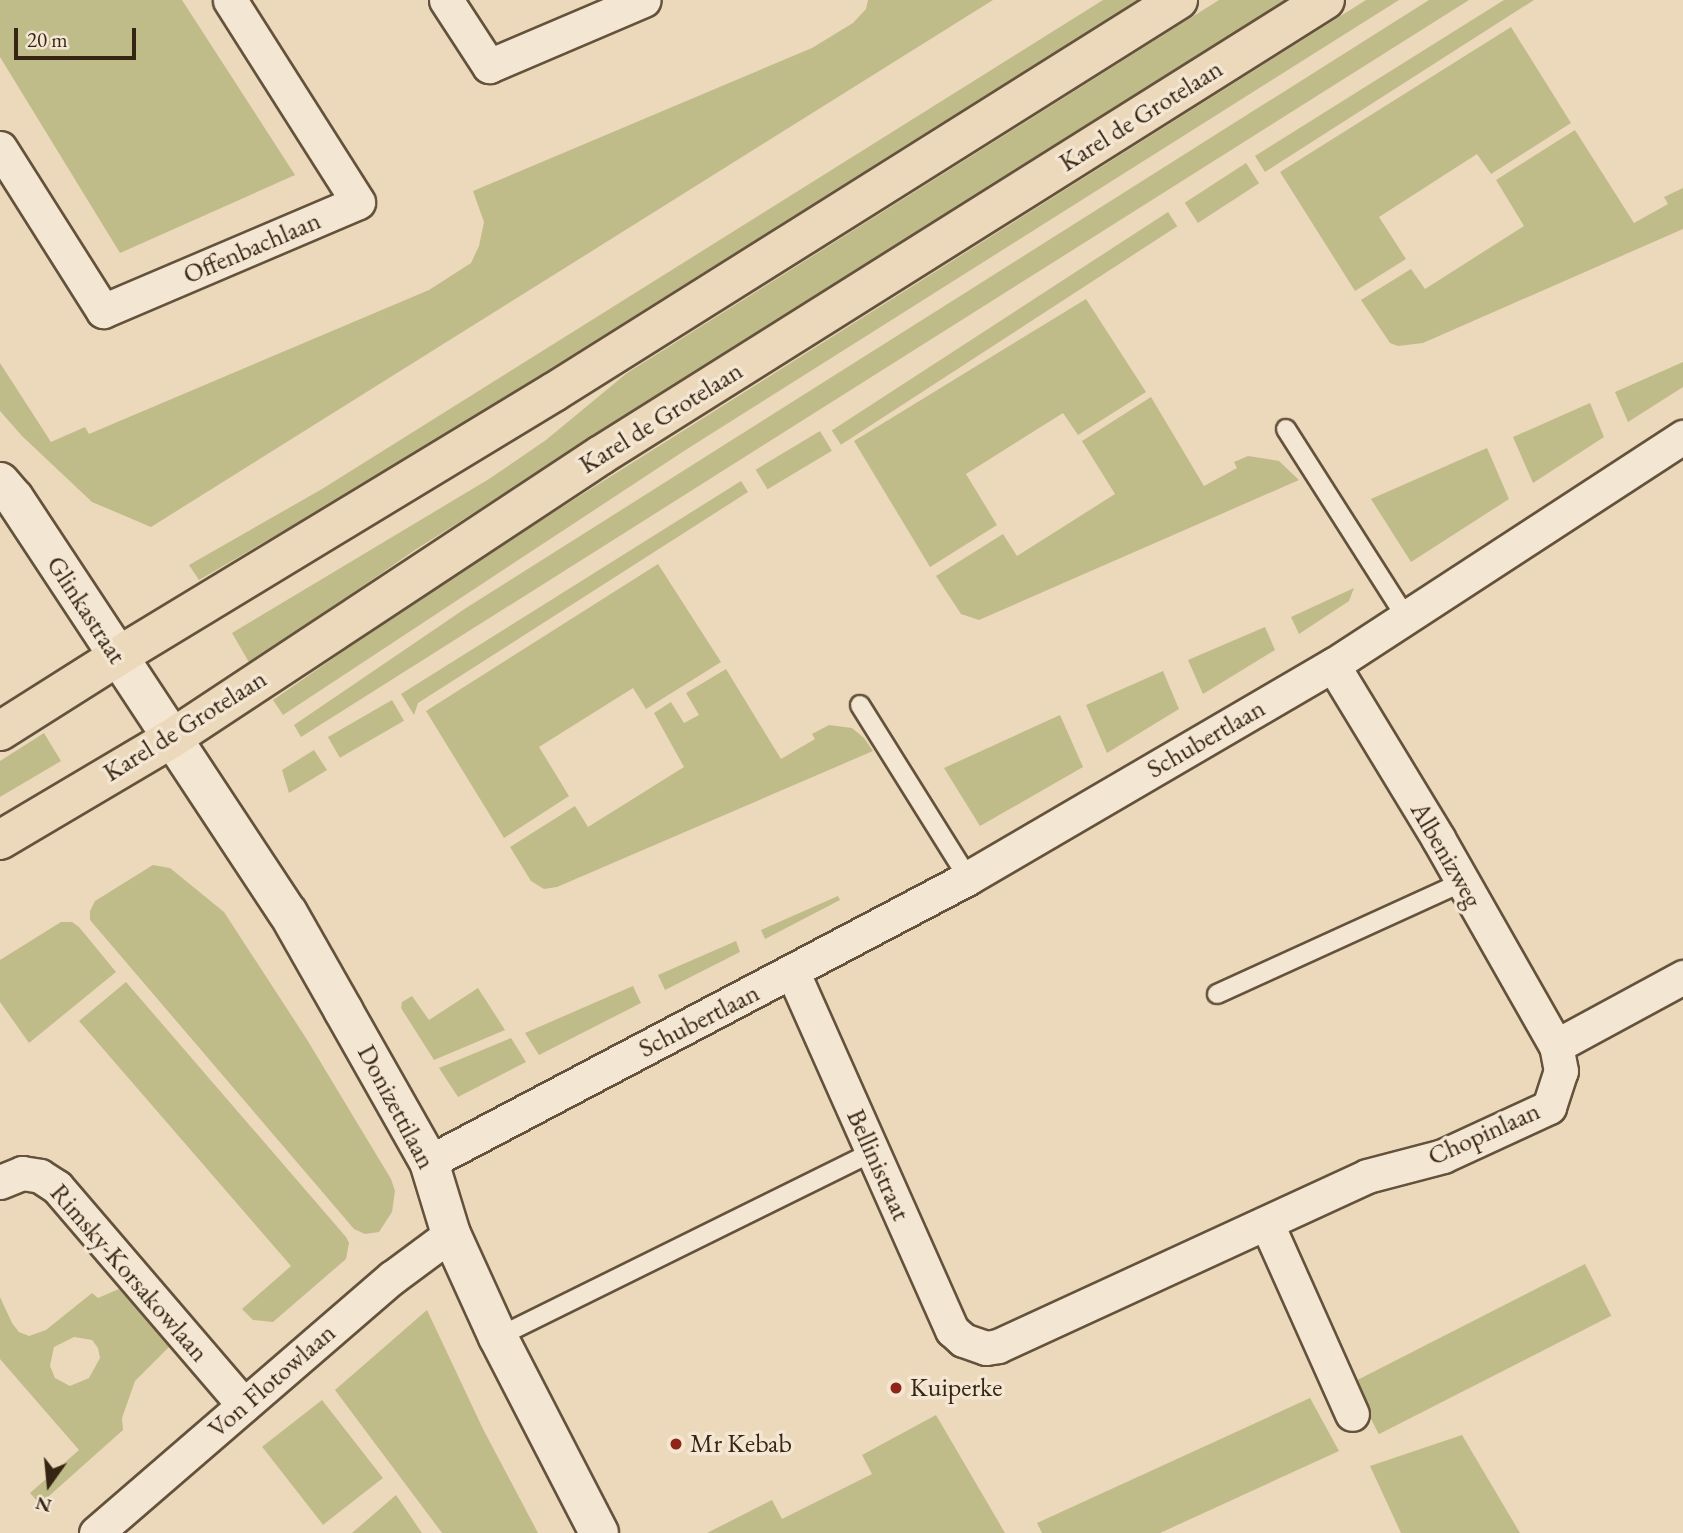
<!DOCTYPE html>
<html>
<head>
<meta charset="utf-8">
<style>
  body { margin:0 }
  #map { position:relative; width:1683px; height:1533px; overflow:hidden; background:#ecd8ba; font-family:"EB Garamond",serif }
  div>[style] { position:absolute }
  .green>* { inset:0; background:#c0bc8a; transform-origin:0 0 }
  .roads { filter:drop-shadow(2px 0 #64523c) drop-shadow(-2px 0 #64523c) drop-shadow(0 2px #64523c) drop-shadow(0 -2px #64523c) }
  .service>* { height:18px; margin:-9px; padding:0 9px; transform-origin:9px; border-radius:9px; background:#f3e6d2 }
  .minor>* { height:33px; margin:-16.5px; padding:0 16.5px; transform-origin:16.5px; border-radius:16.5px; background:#f3e6d2 }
  .tertiary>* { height:38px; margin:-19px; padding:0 19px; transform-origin:19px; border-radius:19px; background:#f3e6d2 }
  .primary>* { height:38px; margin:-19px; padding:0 19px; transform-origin:19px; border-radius:19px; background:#ecd8ba }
  .dots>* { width:19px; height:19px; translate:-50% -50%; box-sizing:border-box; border:4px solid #f3e6d2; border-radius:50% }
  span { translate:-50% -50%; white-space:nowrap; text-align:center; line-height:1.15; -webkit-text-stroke:7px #f3e6d2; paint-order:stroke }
  .street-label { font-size:26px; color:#362512 }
  .poi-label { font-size:26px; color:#362512 }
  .left { translate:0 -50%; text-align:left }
  .north { position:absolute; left:14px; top:1449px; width:70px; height:70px; -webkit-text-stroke:5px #f3e6d2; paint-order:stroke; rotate:195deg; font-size:19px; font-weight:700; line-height:28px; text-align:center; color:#362512 }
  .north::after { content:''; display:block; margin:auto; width:24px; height:32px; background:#362512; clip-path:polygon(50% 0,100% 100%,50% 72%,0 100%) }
  .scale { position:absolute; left:14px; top:28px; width:122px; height:32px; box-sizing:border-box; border:4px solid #362512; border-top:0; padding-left:9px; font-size:21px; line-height:24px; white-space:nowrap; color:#362512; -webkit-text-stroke:5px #f3e6d2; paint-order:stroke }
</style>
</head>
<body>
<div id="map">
  <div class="green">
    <i style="clip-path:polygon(0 0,182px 0,295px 175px,120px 253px,0 57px)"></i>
    <i style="clip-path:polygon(868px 0,993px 0,151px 527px,92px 502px,22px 436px,0 411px,0 363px,51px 442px,85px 427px,89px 434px,429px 290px,471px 263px,479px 246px,484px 222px,473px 191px,812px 48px,853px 23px,866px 9px)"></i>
    <i style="clip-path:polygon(1103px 0,1137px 0,399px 464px,199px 580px,189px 565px,322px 489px)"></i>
    <i style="clip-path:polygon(1219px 0,1286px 0,415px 550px,250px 664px,232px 633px,489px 479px,546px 440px,627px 373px)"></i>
    <i style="clip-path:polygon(1366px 0,1399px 0,687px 449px,283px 715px,273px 700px,448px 579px)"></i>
    <i style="clip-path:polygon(1429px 0,1469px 0,301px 737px,294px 725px,466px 608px)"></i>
    <i style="clip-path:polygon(1504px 0,1534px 0,1265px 172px,1255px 156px)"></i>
    <i style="clip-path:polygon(1511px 27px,1571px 123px,1491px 174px,1477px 154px,1379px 217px,1406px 259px,1355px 291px,1280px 172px)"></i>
    <i style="clip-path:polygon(1575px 130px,1634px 223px,1668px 204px,1664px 197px,1683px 188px,1683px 229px,1423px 343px,1398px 346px,1390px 343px,1361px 300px,1411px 269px,1425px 289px,1524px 226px,1496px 180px)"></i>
    <i style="left:1246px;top:163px;width:24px;height:73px;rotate:57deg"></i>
    <i style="left:1168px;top:212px;width:17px;height:401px;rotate:57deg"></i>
    <i style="clip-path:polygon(1086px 299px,1146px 392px,1078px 435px,1063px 413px,966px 474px,997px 525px,930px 567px,854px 441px)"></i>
    <i style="clip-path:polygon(1683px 362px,1683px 387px,1628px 422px,1615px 392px)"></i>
    <i style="clip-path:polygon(1151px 397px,1204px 486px,1237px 468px,1234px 462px,1248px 456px,1279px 461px,1299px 480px,979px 620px,961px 614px,936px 576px,1003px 534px,1017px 556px,1115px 494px,1082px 441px)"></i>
    <i style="clip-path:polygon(1590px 403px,1604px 437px,1533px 483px,1513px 437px)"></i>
    <i style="left:820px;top:431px;width:23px;height:75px;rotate:59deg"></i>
    <i style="clip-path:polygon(1487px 448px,1509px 499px,1411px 562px,1371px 499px)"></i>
    <i style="clip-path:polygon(741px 481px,748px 492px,418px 703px,414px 715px,401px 694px)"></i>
    <i style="clip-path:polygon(658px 564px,721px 662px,646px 709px,633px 688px,539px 747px,569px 796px,504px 838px,426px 711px)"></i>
    <i style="clip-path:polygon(1354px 588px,1349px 601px,1299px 634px,1291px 617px)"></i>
    <i style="clip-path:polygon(1265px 627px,1275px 650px,1203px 694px,1188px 660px)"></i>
    <i style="clip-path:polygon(726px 669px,781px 759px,815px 739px,812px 734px,829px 725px,852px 728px,864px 738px,873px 751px,557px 887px,544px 889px,531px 881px,510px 847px,575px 806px,588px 827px,684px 767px,654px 713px,671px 702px,684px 723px,699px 715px,686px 693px)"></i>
    <i style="clip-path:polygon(1163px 671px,1179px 709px,1107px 753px,1086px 705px)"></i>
    <i style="left:392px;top:700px;width:24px;height:74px;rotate:60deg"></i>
    <i style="clip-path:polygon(1060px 715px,1083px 767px,980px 826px,944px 768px)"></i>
    <i style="clip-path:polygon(44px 733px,61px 761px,0 797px,0 761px)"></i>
    <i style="clip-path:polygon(314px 750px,327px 770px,289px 793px,282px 770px)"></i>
    <i style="clip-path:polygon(153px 865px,170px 868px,224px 912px,306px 1038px,391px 1179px,395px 1191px,392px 1212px,379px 1232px,365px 1234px,354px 1229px,90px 920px,90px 911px,95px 901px)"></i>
    <i style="clip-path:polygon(838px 896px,840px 900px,765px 939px,761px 930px)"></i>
    <i style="clip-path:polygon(61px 922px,72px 922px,79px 927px,116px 972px,29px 1043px,0 1002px,0 960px)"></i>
    <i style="clip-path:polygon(736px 941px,740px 952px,665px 990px,658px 975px)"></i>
    <i style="clip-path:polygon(126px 982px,346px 1237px,349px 1243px,346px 1259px,273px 1322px,253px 1320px,242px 1309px,291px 1266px,79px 1021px)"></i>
    <i style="clip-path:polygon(633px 986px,641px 1003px,539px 1055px,525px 1033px)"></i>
    <i style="clip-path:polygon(478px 988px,505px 1030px,434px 1060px,401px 1008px,402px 1002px,412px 996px,429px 1020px)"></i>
    <i style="clip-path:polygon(511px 1038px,526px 1062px,458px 1097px,439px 1068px)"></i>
    <i style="left:1585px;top:1264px;width:58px;height:261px;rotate:63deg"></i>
    <i style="clip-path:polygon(evenodd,119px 1289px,169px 1347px,135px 1381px,122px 1418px,123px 1430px,40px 1504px,30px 1493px,79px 1450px,0 1359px,0 1297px,12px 1323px,19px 1332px,29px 1336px,46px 1330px,92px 1293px,98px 1298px,119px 1289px,74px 1337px,92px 1340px,98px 1348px,100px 1358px,89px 1378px,70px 1386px,55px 1378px,50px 1366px,54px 1347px,74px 1337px)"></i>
    <i style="clip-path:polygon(427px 1310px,483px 1429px,538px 1533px,442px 1533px,335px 1390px)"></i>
    <i style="clip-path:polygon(1310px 1398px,1339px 1451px,1160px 1533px,1042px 1533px,1037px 1523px)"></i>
    <i style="left:322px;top:1400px;width:99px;height:76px;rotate:52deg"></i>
    <i style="clip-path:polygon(936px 1415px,1005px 1533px,707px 1533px,772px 1500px,782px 1519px,872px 1474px,862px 1455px)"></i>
    <i style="clip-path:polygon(1462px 1435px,1520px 1533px,1401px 1533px,1370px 1466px)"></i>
    <i style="clip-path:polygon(396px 1495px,422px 1533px,352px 1533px)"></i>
  </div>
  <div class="roads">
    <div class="service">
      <i style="left:1286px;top:429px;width:222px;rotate:57.5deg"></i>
      <i style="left:860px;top:705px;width:204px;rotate:58deg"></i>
      <i style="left:1217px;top:994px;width:270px;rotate:-24.5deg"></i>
      <i style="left:498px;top:1337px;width:418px;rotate:-26.3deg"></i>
    </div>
    <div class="minor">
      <i style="left:446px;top:0;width:79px;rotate:56.9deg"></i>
      <i style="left:489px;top:66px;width:168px;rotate:-23.1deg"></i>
      <i style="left:0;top:148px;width:193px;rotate:57.7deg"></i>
      <i style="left:103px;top:311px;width:277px;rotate:-23.1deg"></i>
      <i style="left:358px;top:202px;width:239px;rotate:-122.4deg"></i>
      <i style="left:793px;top:973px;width:391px;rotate:66deg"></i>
      <i style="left:952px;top:1330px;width:15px;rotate:42deg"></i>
      <i style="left:963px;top:1340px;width:24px;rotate:19deg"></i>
      <i style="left:986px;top:1348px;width:12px;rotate:-9deg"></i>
      <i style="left:998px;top:1346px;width:406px;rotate:-24.7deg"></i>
      <i style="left:1367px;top:1176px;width:79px;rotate:-14.7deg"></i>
      <i style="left:1443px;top:1156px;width:117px;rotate:-24.8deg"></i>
      <i style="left:1549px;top:1107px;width:38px;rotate:-72deg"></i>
      <i style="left:1561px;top:1071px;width:25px;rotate:-101deg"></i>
      <i style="left:1556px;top:1046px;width:239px;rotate:-119.6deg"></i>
      <i style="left:1438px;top:838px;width:202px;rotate:-121.3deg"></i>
      <i style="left:1556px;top:1046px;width:145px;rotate:-28.5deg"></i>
      <i style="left:429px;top:1162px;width:609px;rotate:-27.78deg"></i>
      <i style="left:968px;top:878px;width:423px;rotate:-30.3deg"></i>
      <i style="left:1333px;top:665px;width:418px;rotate:-33.1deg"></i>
      <i style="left:0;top:1182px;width:24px;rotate:-22deg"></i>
      <i style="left:22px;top:1173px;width:18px;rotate:9deg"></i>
      <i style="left:40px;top:1176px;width:20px;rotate:33deg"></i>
      <i style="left:57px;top:1187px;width:287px;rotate:49.4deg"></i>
      <i style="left:1267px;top:1224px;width:208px;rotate:65.9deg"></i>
      <i style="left:96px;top:1533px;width:392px;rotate:-40.8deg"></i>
      <i style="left:393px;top:1277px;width:72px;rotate:-36.6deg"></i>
    </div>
    <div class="tertiary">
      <i style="left:0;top:482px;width:21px;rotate:49deg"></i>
      <i style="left:14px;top:498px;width:497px;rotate:56.6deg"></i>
      <i style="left:288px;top:913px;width:112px;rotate:60.4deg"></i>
      <i style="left:343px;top:1010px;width:175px;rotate:60.5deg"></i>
      <i style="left:429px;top:1162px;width:75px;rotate:73deg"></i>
      <i style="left:451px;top:1234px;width:113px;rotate:65.5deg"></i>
      <i style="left:498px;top:1337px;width:220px;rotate:62.7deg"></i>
    </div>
    <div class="primary">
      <i style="left:0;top:731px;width:138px;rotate:-32.3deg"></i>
      <i style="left:117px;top:657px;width:511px;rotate:-31.23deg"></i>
      <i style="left:554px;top:392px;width:737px;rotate:-32.14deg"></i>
      <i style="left:0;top:840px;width:199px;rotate:-30.6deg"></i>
      <i style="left:171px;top:739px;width:515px;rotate:-33.44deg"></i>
      <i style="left:601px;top:455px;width:855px;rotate:-32.15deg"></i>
    </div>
  </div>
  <div class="dots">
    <i style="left:896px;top:1388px;background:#8f2418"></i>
    <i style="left:676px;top:1444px;background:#8f2418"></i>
  </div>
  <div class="street-label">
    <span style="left:1141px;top:116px;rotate:-32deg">Karel de Grotelaan</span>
    <span style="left:252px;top:248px;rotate:-23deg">Offenbachlaan</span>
    <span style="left:661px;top:418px;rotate:-32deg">Karel de Grotelaan</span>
    <span style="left:86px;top:610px;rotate:57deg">Glinkastraat</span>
    <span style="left:185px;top:726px;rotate:-32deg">Karel de Grotelaan</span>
    <span style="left:1206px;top:739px;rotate:-30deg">Schubertlaan</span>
    <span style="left:1446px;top:855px;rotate:60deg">Albenizweg</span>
    <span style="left:699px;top:1021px;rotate:-27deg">Schubertlaan</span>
    <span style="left:396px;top:1107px;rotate:62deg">Donizettilaan</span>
    <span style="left:1484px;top:1134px;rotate:-24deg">Chopinlaan</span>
    <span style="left:878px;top:1165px;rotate:66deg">Bellinistraat</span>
    <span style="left:129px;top:1273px;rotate:49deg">Rimsky-Korsakowlaan</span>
    <span style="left:272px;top:1381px;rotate:-41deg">Von Flotowlaan</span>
  </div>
  <div class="poi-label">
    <span class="left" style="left:910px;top:1388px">Kuiperke</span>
    <span class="left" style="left:690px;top:1444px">Mr Kebab</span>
  </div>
  <div class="north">N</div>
  <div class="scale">20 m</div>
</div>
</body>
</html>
